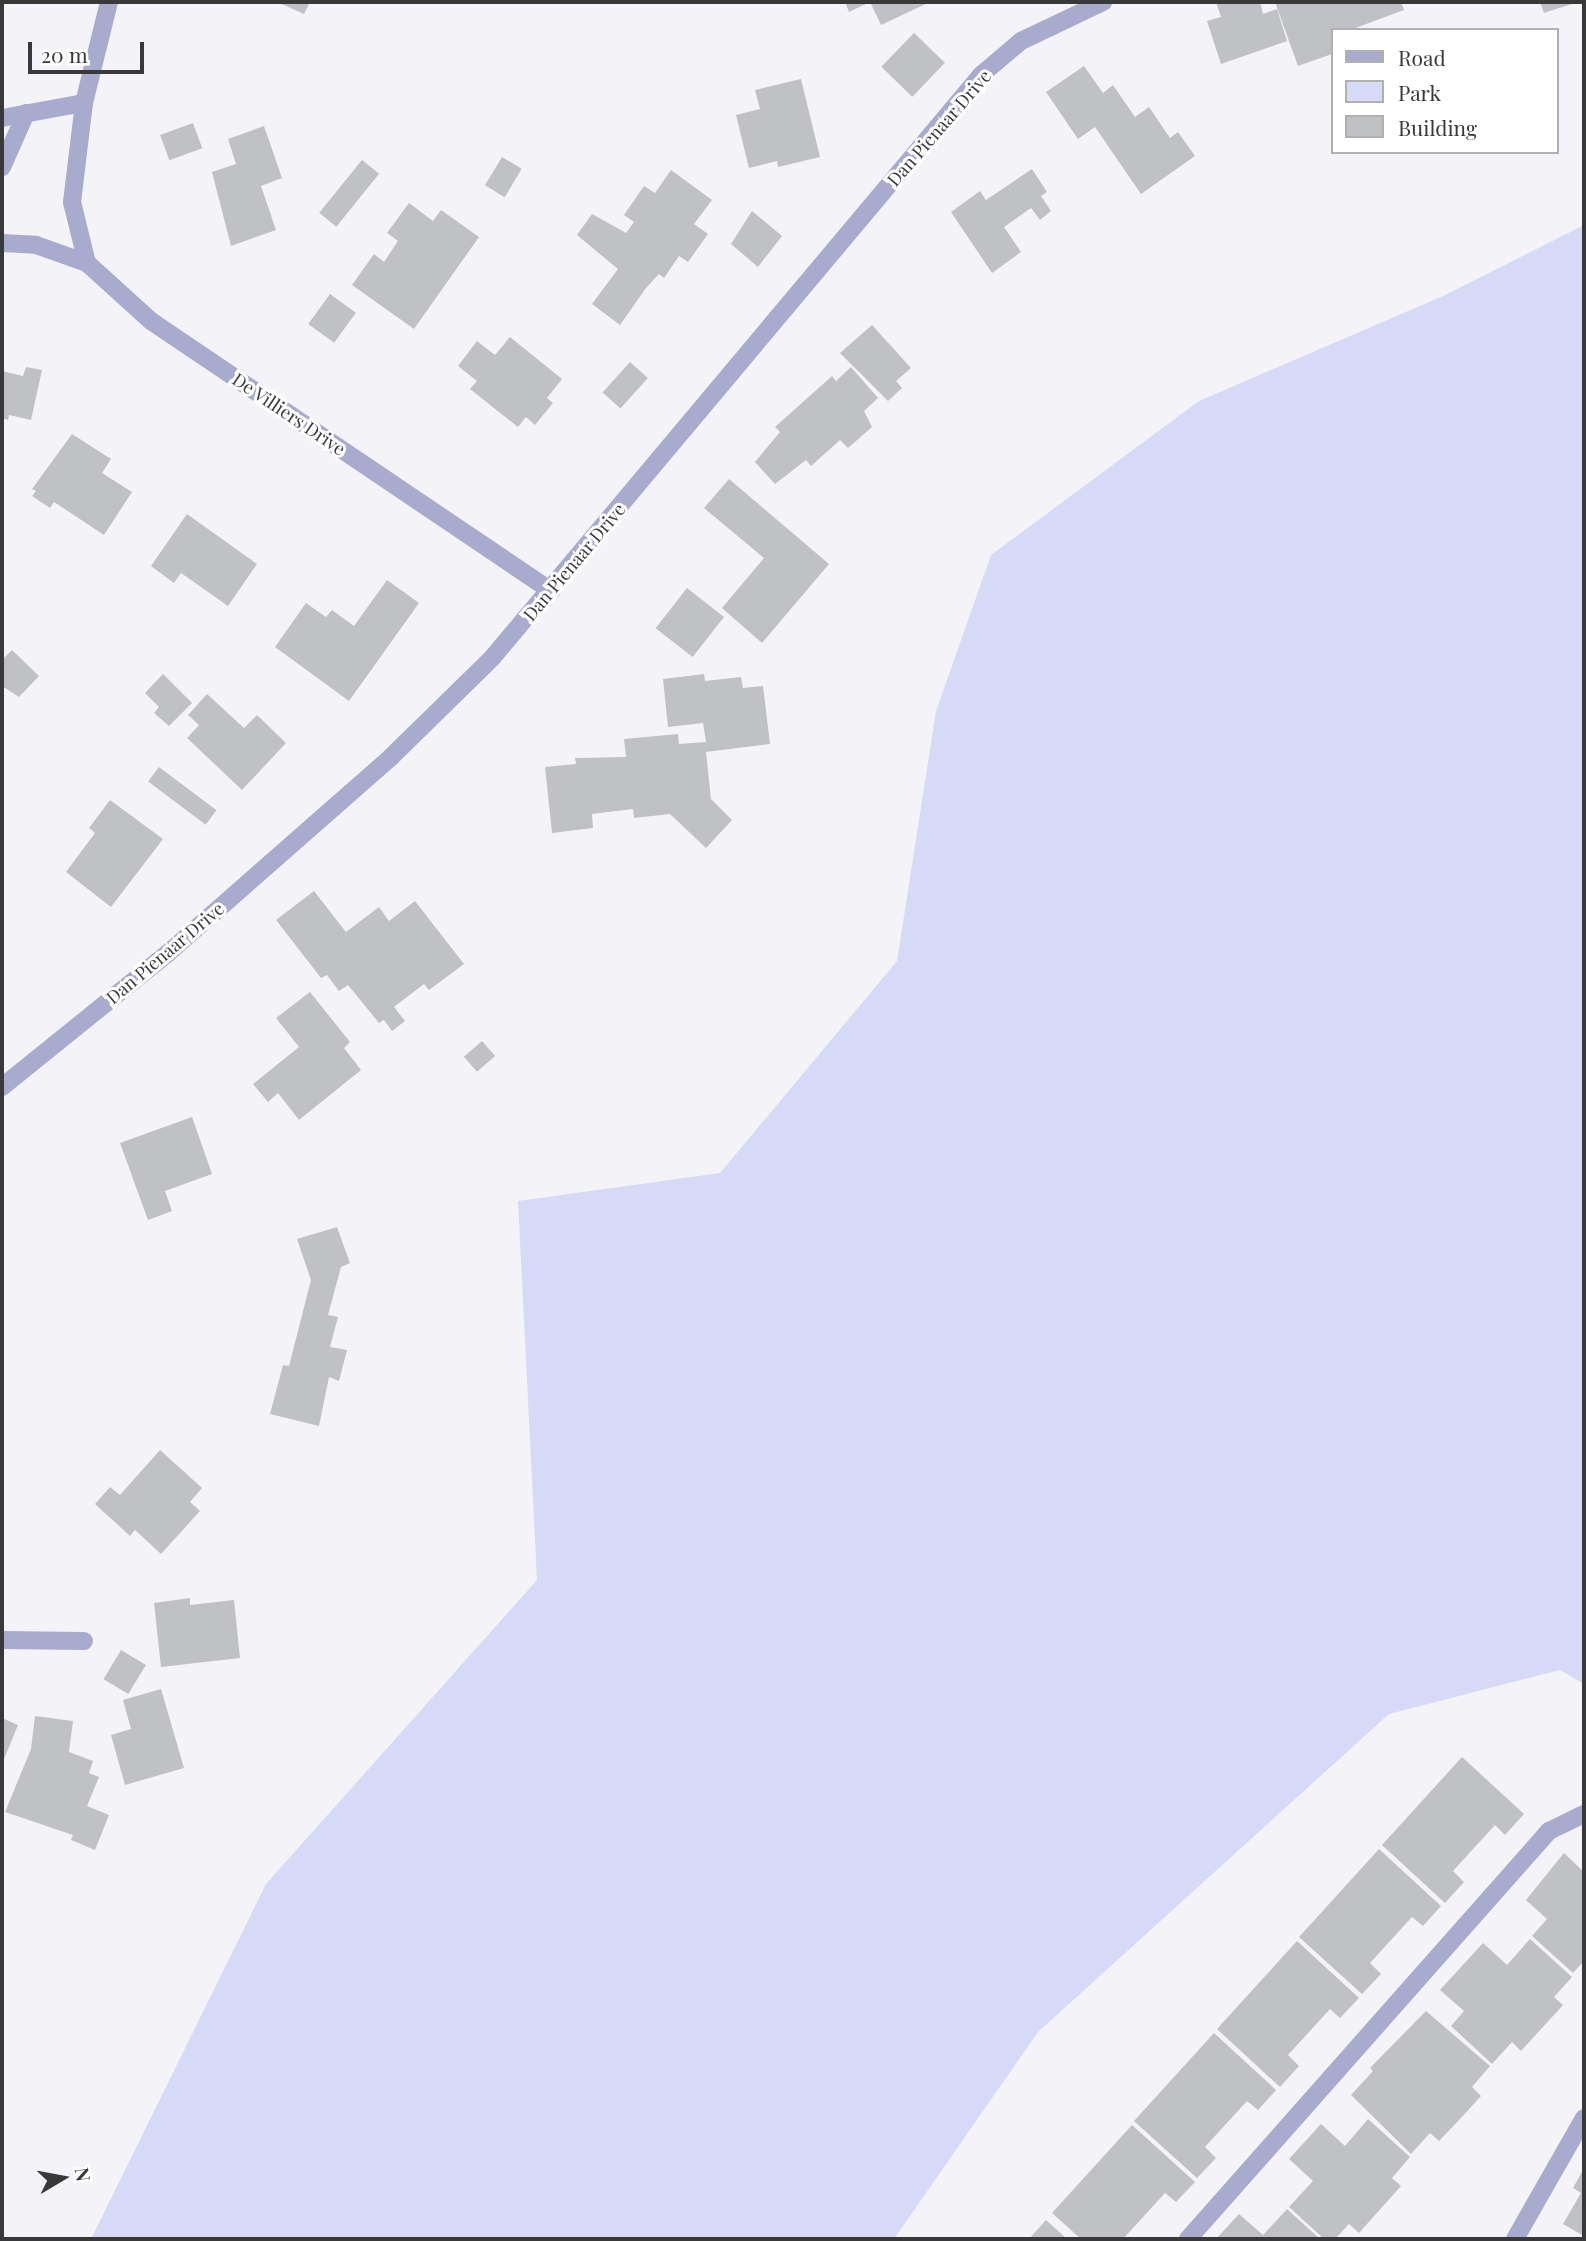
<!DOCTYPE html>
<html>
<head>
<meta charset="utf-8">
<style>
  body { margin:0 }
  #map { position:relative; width:1586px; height:2241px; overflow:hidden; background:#f4f4f8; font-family:"Playfair Display",serif }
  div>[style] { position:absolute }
  .green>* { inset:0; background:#d7daf7 }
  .building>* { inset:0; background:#c0c1c5; transform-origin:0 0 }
  .street>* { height:18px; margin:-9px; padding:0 9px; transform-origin:9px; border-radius:9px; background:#a8abcd }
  span { translate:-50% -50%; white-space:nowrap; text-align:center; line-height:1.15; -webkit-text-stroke:6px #fff; paint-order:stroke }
  .street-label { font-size:18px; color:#39393a }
  .frame { position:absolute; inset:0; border:4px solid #39393a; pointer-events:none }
  .legend { position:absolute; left:1331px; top:28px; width:228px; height:126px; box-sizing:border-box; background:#fff; border:2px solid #b0b0b0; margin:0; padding:9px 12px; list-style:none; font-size:21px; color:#39393a }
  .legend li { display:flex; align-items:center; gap:14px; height:35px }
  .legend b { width:35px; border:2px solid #b0b0b0 }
  .north { position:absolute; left:28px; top:2143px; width:70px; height:70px; -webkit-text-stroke:5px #fff; paint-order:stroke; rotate:80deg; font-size:19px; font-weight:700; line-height:28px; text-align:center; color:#39393a }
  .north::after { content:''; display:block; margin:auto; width:24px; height:32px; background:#39393a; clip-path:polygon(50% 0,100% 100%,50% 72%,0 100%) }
  .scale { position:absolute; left:28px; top:42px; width:116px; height:32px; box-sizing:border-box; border:4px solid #39393a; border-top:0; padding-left:9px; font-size:21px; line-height:24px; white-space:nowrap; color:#39393a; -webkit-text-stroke:5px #fff; paint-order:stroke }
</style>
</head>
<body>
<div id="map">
  <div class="green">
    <i style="clip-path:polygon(1584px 225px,1584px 1684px,1560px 1670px,1389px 1714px,1038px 2032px,894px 2239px,91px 2239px,266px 1884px,537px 1580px,518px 1201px,720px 1173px,897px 961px,936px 711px,991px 555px,1199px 401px,1443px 296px)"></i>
  </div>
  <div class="building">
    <i style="clip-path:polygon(277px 2px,310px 2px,304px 14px)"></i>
    <i style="clip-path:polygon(845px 2px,930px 2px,881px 25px,870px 2px,849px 12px)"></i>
    <i style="clip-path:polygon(1216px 2px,1260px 2px,1263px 14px,1277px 9px,1287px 41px,1221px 64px,1207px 21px,1221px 17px)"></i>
    <i style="clip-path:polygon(1275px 2px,1401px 2px,1404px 10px,1350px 30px,1332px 30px,1332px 54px,1298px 66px)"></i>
    <i style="clip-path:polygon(1540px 2px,1578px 2px,1544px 13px)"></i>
    <i style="left:914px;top:33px;width:43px;height:47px;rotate:44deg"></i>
    <i style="clip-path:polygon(1084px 66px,1103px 93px,1113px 85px,1135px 117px,1149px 107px,1170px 138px,1178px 132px,1195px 156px,1141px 194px,1095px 127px,1078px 139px,1046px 92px)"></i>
    <i style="clip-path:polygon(801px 79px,820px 157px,778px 167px,777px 161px,749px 168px,736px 115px,760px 109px,755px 90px)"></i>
    <i style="left:193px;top:123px;width:27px;height:35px;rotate:70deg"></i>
    <i style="clip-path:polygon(264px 126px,282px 178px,261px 186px,276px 230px,231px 246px,212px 172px,236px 164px,228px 139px)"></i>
    <i style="left:502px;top:157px;width:23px;height:33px;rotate:31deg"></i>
    <i style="left:362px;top:160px;width:22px;height:68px;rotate:39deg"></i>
    <i style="clip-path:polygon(1032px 169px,1047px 192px,1041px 196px,1051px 211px,1040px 220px,1031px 208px,1004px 227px,1021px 252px,992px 273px,951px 212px,980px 191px,986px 200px)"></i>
    <i style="clip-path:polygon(671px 170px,712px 200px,694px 224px,708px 234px,688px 262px,679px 256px,664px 278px,659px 274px,646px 288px,620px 325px,592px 304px,618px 269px,577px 235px,592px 214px,626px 233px,634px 222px,624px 215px,644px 186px,655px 193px)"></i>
    <i style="clip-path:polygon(409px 203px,433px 221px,441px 210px,479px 237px,414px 329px,352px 285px,374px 254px,384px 262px,398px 241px,387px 233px)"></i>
    <i style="clip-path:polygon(752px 211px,782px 236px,758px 267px,731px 244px)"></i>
    <i style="left:330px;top:294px;width:32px;height:37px;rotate:36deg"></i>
    <i style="clip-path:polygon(872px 325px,911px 368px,896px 381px,902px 388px,888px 401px,840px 353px)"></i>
    <i style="clip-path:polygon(510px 337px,562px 379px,547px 398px,553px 403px,535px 425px,526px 417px,518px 427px,470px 389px,477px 381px,458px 366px,477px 341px,495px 355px)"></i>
    <i style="left:630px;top:362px;width:24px;height:41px;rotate:42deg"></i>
    <i style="clip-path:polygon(26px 367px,42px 370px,31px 420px,9px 415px,8px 420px,2px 418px,2px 371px,23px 376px)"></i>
    <i style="clip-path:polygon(851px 367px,878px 398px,864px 411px,872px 427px,848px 448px,840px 440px,811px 466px,806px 460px,775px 484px,755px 462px,780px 432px,775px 427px,832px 376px,836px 381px)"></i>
    <i style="clip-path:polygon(72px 434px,111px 459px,102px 473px,132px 492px,104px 535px,54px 502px,50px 508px,32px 496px,36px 491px,32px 489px)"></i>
    <i style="clip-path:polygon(729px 479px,829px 564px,762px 643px,722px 608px,764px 558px,704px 508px)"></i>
    <i style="clip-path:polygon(187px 514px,257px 564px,228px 606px,181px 573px,174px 583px,151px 566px)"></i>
    <i style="clip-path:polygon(387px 580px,419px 603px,349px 701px,275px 647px,306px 603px,326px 617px,332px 610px,354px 626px)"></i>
    <i style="left:687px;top:588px;width:47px;height:51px;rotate:38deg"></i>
    <i style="clip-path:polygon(12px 650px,39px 676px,19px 697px,2px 686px,2px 660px)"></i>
    <i style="clip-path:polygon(163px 674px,192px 703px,169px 726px,154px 713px,159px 707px,145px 693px)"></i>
    <i style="clip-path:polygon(704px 674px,705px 681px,741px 677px,743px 688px,763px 686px,770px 744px,706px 752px,711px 799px,732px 820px,706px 848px,670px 814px,634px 818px,633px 809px,592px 814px,593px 828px,552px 833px,545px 767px,576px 764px,575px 758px,626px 757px,624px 739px,678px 734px,679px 744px,706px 742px,703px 723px,668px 727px,663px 679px)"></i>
    <i style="clip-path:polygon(207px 694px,244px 728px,257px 715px,286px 743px,242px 790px,187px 738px,199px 725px,188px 715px)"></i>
    <i style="left:159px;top:767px;width:72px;height:18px;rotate:37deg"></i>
    <i style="clip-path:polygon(110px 800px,163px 839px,111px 907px,66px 872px,95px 833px,89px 828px)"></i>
    <i style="clip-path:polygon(314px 891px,346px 932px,379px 907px,389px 921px,415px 901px,464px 964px,429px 990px,424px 984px,394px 1007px,405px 1021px,392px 1031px,384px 1020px,379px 1023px,348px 985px,339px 991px,327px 975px,321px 978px,276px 920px)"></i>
    <i style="clip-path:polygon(310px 992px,350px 1042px,344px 1048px,361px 1070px,299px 1120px,278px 1093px,268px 1102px,253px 1084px,299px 1047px,276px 1018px)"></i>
    <i style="left:482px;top:1041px;width:20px;height:24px;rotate:49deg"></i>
    <i style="clip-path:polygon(192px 1117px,212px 1174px,165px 1191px,172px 1211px,148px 1220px,120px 1143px)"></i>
    <i style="clip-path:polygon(337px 1227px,350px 1263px,341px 1267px,328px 1315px,338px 1317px,330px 1347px,347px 1350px,339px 1381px,329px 1377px,319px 1426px,270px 1414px,283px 1365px,289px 1366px,311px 1280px,297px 1239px)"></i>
    <i style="clip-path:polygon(160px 1450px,202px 1488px,190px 1502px,200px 1511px,161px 1554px,135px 1530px,130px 1536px,95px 1504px,110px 1487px,120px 1495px)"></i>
    <i style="clip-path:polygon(190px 1598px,190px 1605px,234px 1600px,240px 1658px,161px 1667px,154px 1603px)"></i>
    <i style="left:121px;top:1650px;width:29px;height:34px;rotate:31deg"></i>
    <i style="clip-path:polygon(161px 1689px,184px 1768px,125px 1785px,111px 1735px,131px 1729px,123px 1700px)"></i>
    <i style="clip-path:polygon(35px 1716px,73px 1721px,69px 1752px,93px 1761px,89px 1773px,99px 1777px,87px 1806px,109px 1815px,95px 1850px,71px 1840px,73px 1835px,5px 1812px,31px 1749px)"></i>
    <i style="clip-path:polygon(2px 1718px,18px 1725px,2px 1764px)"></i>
    <i style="clip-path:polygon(1462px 1757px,1524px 1814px,1505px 1835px,1495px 1825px,1453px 1871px,1464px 1882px,1445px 1903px,1382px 1845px)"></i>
    <i style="clip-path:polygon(1379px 1849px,1441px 1906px,1423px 1926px,1412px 1917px,1370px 1963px,1381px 1974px,1362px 1994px,1299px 1937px)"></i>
    <i style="clip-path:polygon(1564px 1853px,1584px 1872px,1584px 1961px,1573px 1973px,1532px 1936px,1547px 1919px,1526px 1900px)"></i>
    <i style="clip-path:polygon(1530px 1939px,1572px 1977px,1554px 1997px,1563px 2005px,1521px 2051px,1512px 2042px,1492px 2064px,1451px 2026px,1464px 2011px,1440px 1990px,1483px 1943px,1507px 1965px)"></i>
    <i style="clip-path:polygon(1297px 1941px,1359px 1998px,1340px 2018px,1330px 2009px,1288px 2055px,1299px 2066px,1280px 2087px,1217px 2029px)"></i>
    <i style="clip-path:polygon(1426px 2011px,1490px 2066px,1472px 2087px,1481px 2096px,1460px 2119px,1439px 2141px,1430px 2133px,1411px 2154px,1351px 2095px,1373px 2071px,1370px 2068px)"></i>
    <i style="clip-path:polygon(1214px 2033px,1276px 2090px,1258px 2110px,1247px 2101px,1205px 2147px,1216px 2158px,1197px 2178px,1134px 2121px)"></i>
    <i style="clip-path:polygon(1368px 2119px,1410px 2157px,1392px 2178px,1401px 2186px,1359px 2233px,1349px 2224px,1335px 2239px,1324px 2239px,1289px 2207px,1313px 2181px,1289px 2159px,1321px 2124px,1345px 2146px)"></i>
    <i style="clip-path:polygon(1132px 2125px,1195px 2182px,1176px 2202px,1165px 2193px,1123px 2239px,1081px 2239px,1052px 2213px)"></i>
    <i style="clip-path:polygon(1584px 2168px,1584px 2236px,1563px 2224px,1581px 2193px,1573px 2188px)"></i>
    <i style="clip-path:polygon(1287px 2209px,1320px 2239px,1216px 2239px,1239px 2214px,1263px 2235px)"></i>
    <i style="clip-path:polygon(1046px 2220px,1067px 2239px,1029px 2239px)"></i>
  </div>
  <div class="street">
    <i style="left:109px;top:2px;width:104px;rotate:103.9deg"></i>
    <i style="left:84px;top:103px;width:100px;rotate:96.9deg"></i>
    <i style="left:72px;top:202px;width:63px;rotate:76.2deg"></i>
    <i style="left:87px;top:263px;width:86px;rotate:42.2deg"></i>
    <i style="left:151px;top:321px;width:483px;rotate:34deg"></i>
    <i style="left:2px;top:118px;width:83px;rotate:-10.4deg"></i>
    <i style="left:2px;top:167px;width:59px;rotate:-66deg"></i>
    <i style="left:2px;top:243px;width:34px;rotate:3deg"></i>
    <i style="left:36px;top:245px;width:54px;rotate:19.4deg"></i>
    <i style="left:2px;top:1087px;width:212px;rotate:-38.9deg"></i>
    <i style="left:167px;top:954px;width:298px;rotate:-41.3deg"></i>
    <i style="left:391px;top:757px;width:141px;rotate:-44.4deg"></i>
    <i style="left:492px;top:658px;width:761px;rotate:-50.01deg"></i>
    <i style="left:981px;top:75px;width:52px;rotate:-40.4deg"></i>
    <i style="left:1021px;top:41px;width:91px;rotate:-25.4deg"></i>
    <i style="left:2px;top:1640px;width:82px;rotate:0.7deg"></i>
    <i style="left:1188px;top:2239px;width:545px;rotate:-48.5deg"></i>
    <i style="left:1549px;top:1831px;width:39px;rotate:-26deg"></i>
    <i style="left:1515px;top:2239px;width:139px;rotate:-60.3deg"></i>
  </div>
  <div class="street-label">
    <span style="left:939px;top:128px;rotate:-49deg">Dan Pienaar Drive</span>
    <span style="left:289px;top:414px;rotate:34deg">De Villiers Drive</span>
    <span style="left:574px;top:562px;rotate:-50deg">Dan Pienaar Drive</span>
    <span style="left:165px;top:953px;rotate:-40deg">Dan Pienaar Drive</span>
  </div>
  <div class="frame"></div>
  <ul class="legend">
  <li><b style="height:9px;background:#a8abcd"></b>Road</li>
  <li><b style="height:19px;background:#d7daf7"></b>Park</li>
  <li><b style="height:19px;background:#c0c1c5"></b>Building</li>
  </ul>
  <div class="north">N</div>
  <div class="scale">20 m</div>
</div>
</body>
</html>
